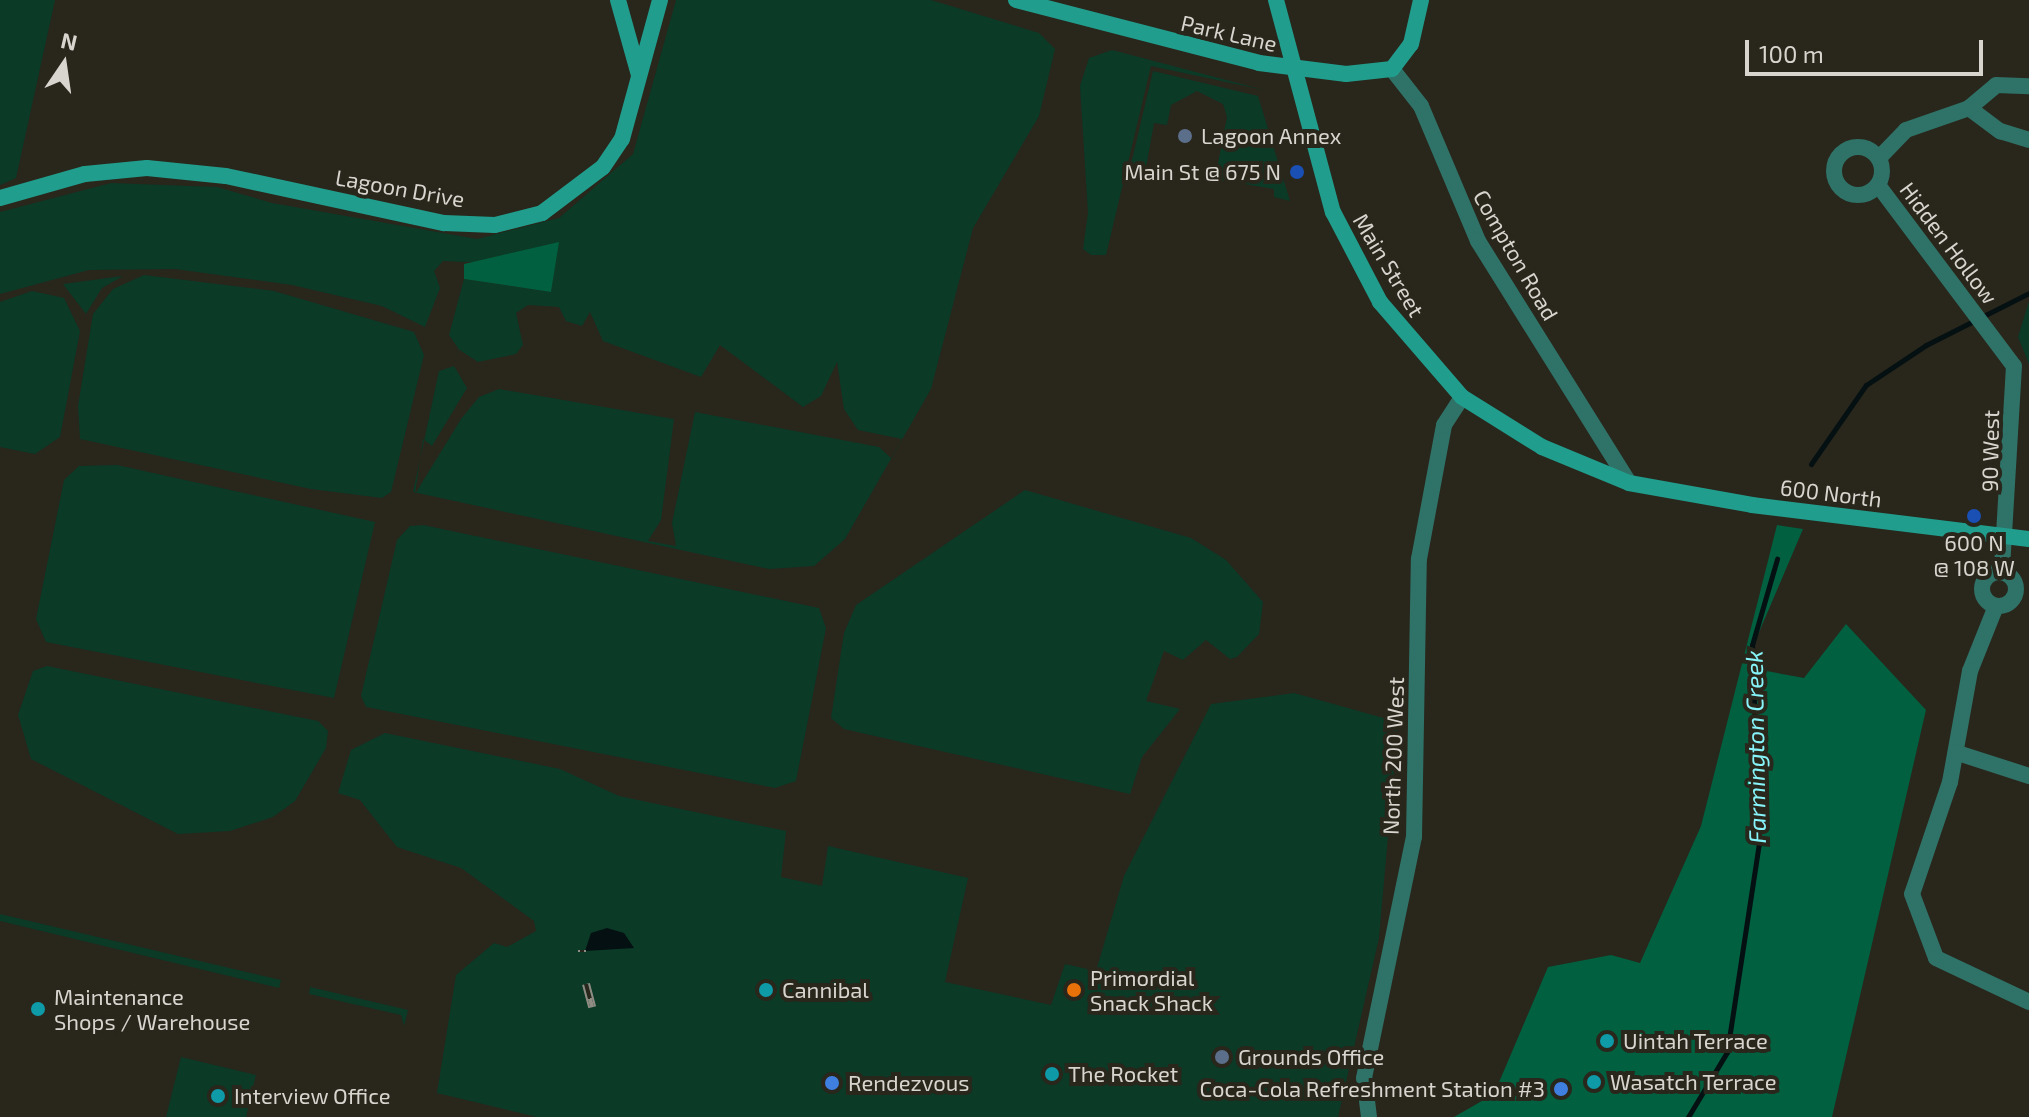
<!DOCTYPE html>
<html>
<head>
<meta charset="utf-8">
<style>
  body { margin:0 }
  #map { position:relative; width:2029px; height:1117px; overflow:hidden; background:#29261c; font-family:"Exo 2",sans-serif }
  div>[style] { position:absolute }
  .green>* { inset:0; background:#0b3a27 }
  .forest>* { inset:0; background:#00603f }
  .water>* { inset:0; background:#041011 }
  .stream>* { height:5px; margin:-2.5px; padding:0 2.5px; transform-origin:2.5px; border-radius:2.5px; background:#041011 }
  .street>* { height:16px; margin:-8px; padding:0 8px; transform-origin:8px; border-radius:8px; background:#2f7267 }
  .street>.ring { margin:-8px; padding:0; box-sizing:content-box; background:none; border:16px solid #2f7267; border-radius:50% }
  .secondary>* { height:16px; margin:-8px; padding:0 8px; transform-origin:8px; border-radius:8px; background:#209d8c }
  .rail>* { height:8px; margin-top:-4px; transform-origin:0; background:repeating-linear-gradient(90deg,#29261c 0 15px,#8f8c84 0 30px); box-sizing:border-box; border-block:2px solid #8f8c84 }
  .dots>* { width:22px; height:22px; translate:-50% -50%; box-sizing:border-box; border:4px solid #29261c; border-radius:50% }
  span { translate:-50% -50%; white-space:nowrap; text-align:center; line-height:1.15; -webkit-text-stroke:8px #29261c; paint-order:stroke }
  .street-label { font-size:22px; color:#d7d5ce }
  .poi-label { font-size:22px; color:#d7d5ce }
  .left { translate:0 -50%; text-align:left }
  .right { translate:-100% -50%; text-align:right }
  .water-label { font-size:24px; color:#87f4f9; font-style:italic }
  .north { position:absolute; left:24px; top:24px; width:80px; height:80px; -webkit-text-stroke:6px #29261c; paint-order:stroke; rotate:13deg; font-size:22px; font-weight:700; line-height:32px; text-align:center; color:#d7d5ce }
  .north::after { content:''; display:block; margin:auto; width:28px; height:36px; background:#d7d5ce; clip-path:polygon(50% 0,100% 100%,50% 72%,0 100%) }
  .scale { position:absolute; left:1745px; top:40px; width:238px; height:36px; box-sizing:border-box; border:4px solid #d7d5ce; border-top:0; padding-left:10px; font-size:24px; line-height:28px; white-space:nowrap; color:#d7d5ce; -webkit-text-stroke:6px #29261c; paint-order:stroke }
</style>
</head>
<body>
<div id="map">
  <div class="green">
    <i style="clip-path:polygon(0 0,55px 0,16px 178px,0 185px)"></i>
    <i style="clip-path:polygon(evenodd,676px 0,931px 0,1039px 33px,1055px 49px,1039px 116px,973px 228px,931px 389px,845px 539px,814px 566px,769px 569px,413px 492px,439px 371px,454px 366px,458px 348px,449px 335px,464px 279px,551px 292px,558px 243px,490px 263px,443px 261px,434px 271px,440px 288px,425px 327px,382px 306px,292px 285px,175px 269px,89px 270px,0 294px,0 212px,111px 183px,217px 187px,272px 203px,477px 239px,559px 218px,633px 154px,676px 0,528px 305px,559px 307px,566px 321px,582px 326px,590px 312px,603px 341px,701px 377px,720px 345px,803px 407px,821px 396px,837px 362px,844px 409px,858px 430px,902px 439px,891px 458px,879px 447px,695px 412px,672px 523px,676px 546px,648px 541px,661px 520px,674px 419px,499px 389px,479px 397px,461px 419px,415px 494px,423px 439px,432px 446px,467px 388px,454px 366px,458px 349px,478px 362px,516px 354px,523px 345px,516px 313px,528px 305px)"></i>
    <i style="clip-path:polygon(1112px 50px,1264px 90px,1151px 66px,1106px 255px,1091px 255px,1083px 249px,1088px 213px,1080px 86px,1089px 58px)"></i>
    <i style="clip-path:polygon(1153px 71px,1258px 96px,1290px 201px,1274px 197px,1274px 189px,1215px 179px,1227px 117px,1223px 104px,1197px 91px,1171px 105px,1167px 125px,1154px 123px,1145px 173px,1134px 171px,1126px 185px)"></i>
    <i style="clip-path:polygon(144px 275px,274px 291px,414px 332px,424px 355px,391px 492px,382px 498px,311px 489px,80px 439px,78px 406px,93px 314px,113px 289px)"></i>
    <i style="clip-path:polygon(123px 276px,102px 288px,86px 314px,63px 284px)"></i>
    <i style="clip-path:polygon(32px 291px,64px 298px,80px 331px,60px 437px,35px 454px,0 447px,0 302px)"></i>
    <i style="clip-path:polygon(2029px 301px,2029px 364px,2018px 337px)"></i>
    <i style="clip-path:polygon(117px 465px,375px 522px,334px 698px,46px 642px,36px 619px,64px 480px,79px 466px)"></i>
    <i style="clip-path:polygon(1025px 490px,1191px 538px,1226px 560px,1263px 602px,1259px 634px,1237px 657px,1230px 659px,1206px 640px,1183px 660px,1164px 651px,1146px 701px,1180px 709px,1142px 757px,1130px 794px,844px 729px,831px 718px,844px 633px,856px 605px)"></i>
    <i style="clip-path:polygon(423px 525px,819px 608px,826px 628px,796px 781px,775px 788px,366px 707px,361px 696px,397px 540px,410px 526px)"></i>
    <i style="clip-path:polygon(47px 666px,318px 721px,328px 731px,326px 748px,295px 801px,273px 817px,230px 831px,178px 834px,31px 759px,18px 715px,33px 671px)"></i>
    <i style="clip-path:polygon(1294px 693px,1398px 722px,1379px 938px,1338px 1117px,537px 1117px,437px 1093px,456px 975px,494px 943px,507px 947px,536px 931px,534px 921px,461px 868px,397px 847px,360px 800px,338px 793px,351px 750px,385px 733px,560px 769px,619px 796px,786px 831px,781px 877px,822px 886px,828px 846px,968px 878px,945px 982px,1051px 1005px,1065px 964px,1096px 971px,1124px 876px,1211px 704px)"></i>
    <i style="clip-path:polygon(0 914px,281px 980px,279px 988px,0 921px)"></i>
    <i style="clip-path:polygon(310px 987px,408px 1010px,404px 1026px,401px 1015px,309px 994px)"></i>
    <i style="clip-path:polygon(181px 1057px,256px 1075px,246px 1117px,166px 1117px)"></i>
  </div>
  <div class="forest">
    <i style="clip-path:polygon(559px 242px,551px 292px,464px 279px,464px 264px)"></i>
    <i style="clip-path:polygon(1777px 525px,1803px 529px,1754px 644px,1756px 669px,1804px 678px,1846px 624px,1926px 710px,1832px 1117px,1454px 1117px,1494px 1094px,1548px 967px,1611px 955px,1640px 963px,1701px 826px)"></i>
  </div>
  <div class="water">
    <i style="clip-path:polygon(607px 928px,624px 933px,634px 948px,585px 951px,591px 933px)"></i>
  </div>
  <div class="stream">
    <i style="left:1811px;top:464px;width:96px;rotate:-55.2deg"></i>
    <i style="left:1866px;top:385px;width:72px;rotate:-33.7deg"></i>
    <i style="left:1926px;top:345px;width:115px;rotate:-26.8deg"></i>
    <i style="left:1688px;top:1117px;width:76px;rotate:-59deg"></i>
    <i style="left:1727px;top:1052px;width:210px;rotate:-81.3deg"></i>
    <i style="left:1759px;top:844px;width:199px;rotate:-92deg"></i>
    <i style="left:1752px;top:645px;width:90px;rotate:-73.8deg"></i>
  </div>
  <div class="street">
    <i style="left:1392px;top:69px;width:47px;rotate:51.9deg"></i>
    <i style="left:1421px;top:106px;width:147px;rotate:67.1deg"></i>
    <i style="left:1478px;top:241px;width:285px;rotate:58deg"></i>
    <i style="left:1969px;top:108px;width:39px;rotate:37deg"></i>
    <i style="left:2000px;top:131px;width:30px;rotate:17deg"></i>
    <i class="ring" style="left:1834px;top:147px;width:32px;height:32px"></i>
    <i style="left:1879px;top:158px;width:39px;rotate:-46deg"></i>
    <i style="left:1906px;top:130px;width:67px;rotate:-19.2deg"></i>
    <i style="left:1969px;top:108px;width:35px;rotate:-40deg"></i>
    <i style="left:1996px;top:85px;width:33px;rotate:2deg"></i>
    <i style="left:1878px;top:185px;width:226px;rotate:53.1deg"></i>
    <i style="left:2014px;top:366px;width:205px;rotate:93.4deg"></i>
    <i class="ring" style="left:1982px;top:572px;width:18px;height:18px"></i>
    <i style="left:1996px;top:606px;width:70px;rotate:111.8deg"></i>
    <i style="left:1970px;top:671px;width:113px;rotate:100.2deg"></i>
    <i style="left:1950px;top:782px;width:118px;rotate:108.7deg"></i>
    <i style="left:1912px;top:894px;width:68px;rotate:69.4deg"></i>
    <i style="left:1936px;top:958px;width:103px;rotate:25.3deg"></i>
    <i style="left:1958px;top:753px;width:75px;rotate:17.9deg"></i>
    <i style="left:1369px;top:1117px;width:39px;rotate:-97deg"></i>
    <i style="left:1364px;top:1078px;width:246px;rotate:-78.3deg"></i>
    <i style="left:1414px;top:837px;width:278px;rotate:-89deg"></i>
    <i style="left:1419px;top:559px;width:136px;rotate:-79.4deg"></i>
    <i style="left:1444px;top:425px;width:33px;rotate:-57deg"></i>
  </div>
  <div class="secondary">
    <i style="left:618px;top:0;width:78px;rotate:74.4deg"></i>
    <i style="left:1016px;top:0;width:251px;rotate:14.5deg"></i>
    <i style="left:1259px;top:63px;width:88px;rotate:7.2deg"></i>
    <i style="left:1346px;top:74px;width:46px;rotate:-6.2deg"></i>
    <i style="left:1392px;top:69px;width:31px;rotate:-53deg"></i>
    <i style="left:1411px;top:44px;width:45px;rotate:-77.2deg"></i>
    <i style="left:1276px;top:0;width:220px;rotate:75deg"></i>
    <i style="left:1333px;top:212px;width:102px;rotate:62.4deg"></i>
    <i style="left:1380px;top:302px;width:125px;rotate:49.2deg"></i>
    <i style="left:1462px;top:397px;width:94px;rotate:32deg"></i>
    <i style="left:1542px;top:447px;width:94px;rotate:22.5deg"></i>
    <i style="left:1629px;top:483px;width:125px;rotate:10.1deg"></i>
    <i style="left:1752px;top:505px;width:279px;rotate:7deg"></i>
    <i style="left:0;top:198px;width:88px;rotate:-15.8deg"></i>
    <i style="left:85px;top:174px;width:62px;rotate:-5.5deg"></i>
    <i style="left:147px;top:168px;width:79px;rotate:5.8deg"></i>
    <i style="left:226px;top:176px;width:223px;rotate:12.2deg"></i>
    <i style="left:444px;top:223px;width:51px;rotate:2.2deg"></i>
    <i style="left:495px;top:225px;width:49px;rotate:-14.3deg"></i>
    <i style="left:542px;top:213px;width:76px;rotate:-37deg"></i>
    <i style="left:603px;top:167px;width:34px;rotate:-56deg"></i>
    <i style="left:622px;top:139px;width:144px;rotate:-74.7deg"></i>
  </div>
  <div class="rail">
    <i style="left:582px;top:952px;width:2px;rotate:-90deg"></i>
    <i style="left:586px;top:984px;width:24px;rotate:75deg"></i>
  </div>
  <div class="dots">
    <i style="left:1185px;top:136px;background:#5c6f8a"></i>
    <i style="left:1297px;top:172px;background:#1a4fb4"></i>
    <i style="left:1974px;top:516px;background:#1a4fb4"></i>
    <i style="left:766px;top:990px;background:#0f9aa8"></i>
    <i style="left:1074px;top:990px;background:#e8710a"></i>
    <i style="left:38px;top:1009px;background:#0f9aa8"></i>
    <i style="left:1607px;top:1041px;background:#0f9aa8"></i>
    <i style="left:1222px;top:1057px;background:#5c6f8a"></i>
    <i style="left:1052px;top:1074px;background:#0f9aa8"></i>
    <i style="left:1594px;top:1082px;background:#0f9aa8"></i>
    <i style="left:832px;top:1083px;background:#3f7fe0"></i>
    <i style="left:1561px;top:1089px;background:#3f7fe0"></i>
    <i style="left:218px;top:1096px;background:#0f9aa8"></i>
  </div>
  <div class="street-label">
    <span style="left:1229px;top:33px;rotate:13deg">Park Lane</span>
    <span style="left:400px;top:188px;rotate:10deg">Lagoon Drive</span>
    <span style="left:1949px;top:243px;rotate:53deg">Hidden Hollow</span>
    <span style="left:1516px;top:255px;rotate:60deg">Compton Road</span>
    <span style="left:1389px;top:265px;rotate:59deg">Main Street</span>
    <span style="left:1990px;top:451px;rotate:-89deg">90 West</span>
    <span style="left:1831px;top:493px;rotate:7deg">600 North</span>
    <span style="left:1393px;top:756px;rotate:-88deg">North 200 West</span>
  </div>
  <div class="poi-label">
    <span class="left" style="left:1201px;top:136px">Lagoon Annex</span>
    <span class="right" style="left:1281px;top:172px">Main St @ 675 N</span>
    <span style="left:1974px;top:555px">600 N<br>@ 108 W</span>
    <span class="left" style="left:1090px;top:990px">Primordial<br>Snack Shack</span>
    <span class="left" style="left:782px;top:990px">Cannibal</span>
    <span class="left" style="left:54px;top:1009px">Maintenance<br>Shops / Warehouse</span>
    <span class="left" style="left:1623px;top:1041px">Uintah Terrace</span>
    <span class="left" style="left:1238px;top:1057px">Grounds Office</span>
    <span class="left" style="left:1068px;top:1074px">The Rocket</span>
    <span class="left" style="left:1610px;top:1082px">Wasatch Terrace</span>
    <span class="left" style="left:848px;top:1083px">Rendezvous</span>
    <span class="right" style="left:1545px;top:1089px">Coca-Cola Refreshment Station #3</span>
    <span class="left" style="left:234px;top:1096px">Interview Office</span>
  </div>
  <div class="water-label">
    <span style="left:1755px;top:747px;rotate:-91deg">Farmington Creek</span>
  </div>
  <div class="north">N</div>
  <div class="scale">100 m</div>
</div>
</body>
</html>
